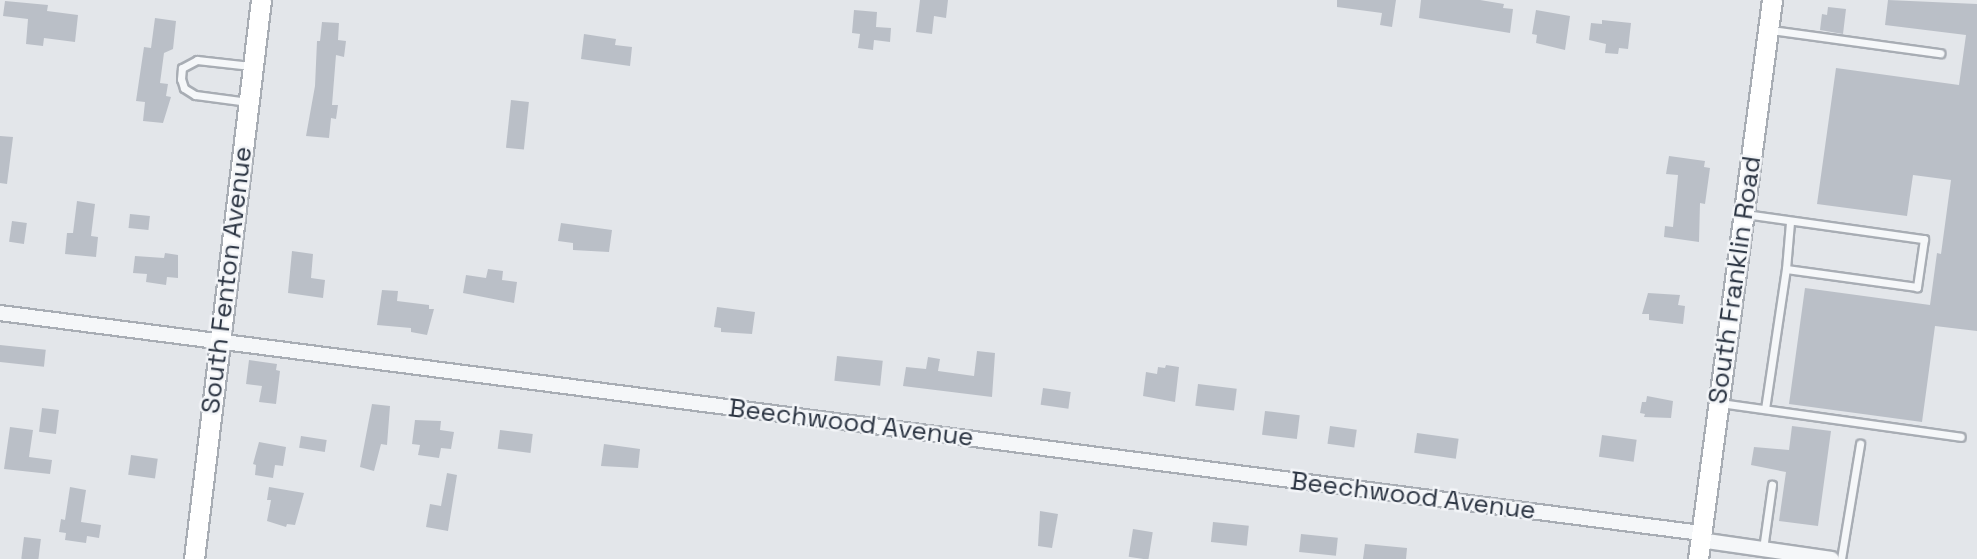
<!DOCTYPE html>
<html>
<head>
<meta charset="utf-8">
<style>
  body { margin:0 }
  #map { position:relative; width:1977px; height:559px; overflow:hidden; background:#e3e6ea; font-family:"Space Grotesk",sans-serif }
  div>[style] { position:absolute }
  .building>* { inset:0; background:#babfc7; transform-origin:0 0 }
  .roads { filter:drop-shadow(2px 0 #a8adb4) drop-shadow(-2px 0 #a8adb4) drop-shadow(0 2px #a8adb4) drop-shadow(0 -2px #a8adb4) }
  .lane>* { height:7px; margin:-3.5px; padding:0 3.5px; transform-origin:3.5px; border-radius:3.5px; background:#f5f7f9 }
  .street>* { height:14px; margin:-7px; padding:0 7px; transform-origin:7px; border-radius:7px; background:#f5f7f9 }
  .secondary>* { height:19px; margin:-9.5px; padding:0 9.5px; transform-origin:9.5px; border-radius:9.5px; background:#fff }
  span { translate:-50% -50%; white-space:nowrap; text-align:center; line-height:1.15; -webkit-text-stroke:5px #f3f5f8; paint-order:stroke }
  .street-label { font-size:26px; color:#2b3442 }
</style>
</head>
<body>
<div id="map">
  <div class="building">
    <i style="clip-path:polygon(920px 0,948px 0,946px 18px,934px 16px,932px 34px,916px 32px)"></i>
    <i style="clip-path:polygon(1337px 0,1396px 0,1392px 27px,1380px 25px,1382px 13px,1337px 7px)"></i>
    <i style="clip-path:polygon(1421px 0,1480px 0,1504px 4px,1503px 8px,1513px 9px,1510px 33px,1419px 18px)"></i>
    <i style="clip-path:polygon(1888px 0,1977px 4px,1977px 331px,1935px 326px,1922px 422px,1789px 404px,1805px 288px,1930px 305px,1937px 253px,1941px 254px,1951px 180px,1913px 175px,1907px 216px,1817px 204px,1836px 68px,1959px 85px,1966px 35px,1885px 25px)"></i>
    <i style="clip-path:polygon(5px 1px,48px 5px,47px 11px,78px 15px,75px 42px,44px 38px,43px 46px,26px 44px,28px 19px,3px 16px)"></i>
    <i style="clip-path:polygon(1828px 7px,1846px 9px,1843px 34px,1820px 30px,1822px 14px,1827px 15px)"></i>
    <i style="clip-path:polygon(854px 10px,877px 12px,876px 27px,891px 28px,890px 42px,874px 40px,873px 50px,858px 48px,860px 34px,852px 33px)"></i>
    <i style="clip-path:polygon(1536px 10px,1570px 16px,1565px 50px,1536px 43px,1537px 35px,1532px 34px)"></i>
    <i style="clip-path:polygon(155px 18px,176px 21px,173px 49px,164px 53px,160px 83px,168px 84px,166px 96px,171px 97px,163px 123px,143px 121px,145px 102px,136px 101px,144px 47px,151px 48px)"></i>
    <i style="clip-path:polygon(1602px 20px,1631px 23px,1628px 49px,1619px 48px,1618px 54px,1605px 53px,1606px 44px,1589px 40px,1591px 23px,1602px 24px)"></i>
    <i style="clip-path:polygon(322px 22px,339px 23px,338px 40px,346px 41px,344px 57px,336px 55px,332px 105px,338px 105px,336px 119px,331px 118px,329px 138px,306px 136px,315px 86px,317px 41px,320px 41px)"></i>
    <i style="clip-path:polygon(584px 34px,616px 39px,615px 45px,632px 47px,630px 66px,581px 59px)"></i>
    <i style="left:511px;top:100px;width:18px;height:48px;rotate:6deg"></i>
    <i style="clip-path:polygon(0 136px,13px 137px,7px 184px,0 183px)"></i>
    <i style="clip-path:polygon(1669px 156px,1705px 161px,1704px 167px,1710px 168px,1705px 204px,1700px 203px,1699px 242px,1664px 237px,1665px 226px,1673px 227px,1678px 175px,1666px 174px)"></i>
    <i style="clip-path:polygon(77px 201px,95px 204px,91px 236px,98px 237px,96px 257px,65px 254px,67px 233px,73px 233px)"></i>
    <i style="left:130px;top:214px;width:20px;height:14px;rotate:6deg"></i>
    <i style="left:12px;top:221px;width:15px;height:21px;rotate:8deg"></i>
    <i style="clip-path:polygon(561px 223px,612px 230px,609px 252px,573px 250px,573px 243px,558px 241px)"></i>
    <i style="clip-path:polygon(292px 251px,313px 254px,311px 278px,325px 280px,323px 298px,288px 293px)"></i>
    <i style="clip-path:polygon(165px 253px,178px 255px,178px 278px,167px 277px,166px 285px,146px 282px,147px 274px,133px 273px,135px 256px,164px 258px)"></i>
    <i style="clip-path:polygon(488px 269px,503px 271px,502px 280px,517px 282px,514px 303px,463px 293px,466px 275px,486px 278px)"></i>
    <i style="clip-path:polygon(382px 290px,398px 291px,397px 301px,429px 305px,429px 309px,434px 309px,427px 335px,411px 332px,411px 328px,377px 325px)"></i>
    <i style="clip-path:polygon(1648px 293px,1680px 295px,1678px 305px,1685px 306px,1683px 324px,1649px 320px,1649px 314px,1642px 314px)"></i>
    <i style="clip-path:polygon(717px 307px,755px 312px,752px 334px,721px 332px,721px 328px,714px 327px)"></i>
    <i style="left:0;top:345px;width:46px;height:17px;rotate:6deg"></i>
    <i style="clip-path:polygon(977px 351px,995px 353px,992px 397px,903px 386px,906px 367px,926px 369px,928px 357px,940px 359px,938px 371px,974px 376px)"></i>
    <i style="left:837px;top:356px;width:46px;height:25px;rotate:6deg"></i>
    <i style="clip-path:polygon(249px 360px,277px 364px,276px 370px,280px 371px,276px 404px,259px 402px,262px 386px,246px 384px)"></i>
    <i style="clip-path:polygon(1166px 365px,1179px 367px,1175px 402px,1143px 396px,1146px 372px,1157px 374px,1158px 367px,1165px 368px)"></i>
    <i style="left:1198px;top:384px;width:39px;height:22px;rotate:7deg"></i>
    <i style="left:1043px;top:388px;width:28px;height:17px;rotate:8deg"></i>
    <i style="clip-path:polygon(1647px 396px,1673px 401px,1671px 418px,1644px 417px,1645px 414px,1640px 413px,1642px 402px,1646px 402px)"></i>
    <i style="clip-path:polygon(372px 404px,390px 406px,387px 445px,381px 444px,374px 471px,360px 467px)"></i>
    <i style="left:42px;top:408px;width:17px;height:24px;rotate:7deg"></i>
    <i style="left:1265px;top:411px;width:35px;height:24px;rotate:7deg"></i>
    <i style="clip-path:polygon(415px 420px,441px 421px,440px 430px,454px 432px,451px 449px,441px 448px,439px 458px,418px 455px,420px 445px,412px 444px)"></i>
    <i style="left:1330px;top:426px;width:27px;height:18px;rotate:8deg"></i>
    <i style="clip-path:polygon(1792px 426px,1831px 431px,1818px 526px,1779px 521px,1786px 472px,1751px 465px,1754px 447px,1789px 450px)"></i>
    <i style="clip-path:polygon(10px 427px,33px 430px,29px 457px,52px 460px,50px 474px,4px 469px)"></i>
    <i style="left:500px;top:430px;width:33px;height:19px;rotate:7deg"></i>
    <i style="left:1417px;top:433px;width:42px;height:20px;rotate:8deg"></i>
    <i style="left:1602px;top:435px;width:35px;height:22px;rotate:8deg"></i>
    <i style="left:301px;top:436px;width:26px;height:12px;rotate:9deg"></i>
    <i style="clip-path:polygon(259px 442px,286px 447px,283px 466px,275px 465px,273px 478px,255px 475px,256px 465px,253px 464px)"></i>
    <i style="clip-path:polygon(604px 444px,640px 449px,638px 468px,601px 466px)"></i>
    <i style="left:131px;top:455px;width:27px;height:20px;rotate:8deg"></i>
    <i style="clip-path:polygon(447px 473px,457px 475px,448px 531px,426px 527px,430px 504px,441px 506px)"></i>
    <i style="clip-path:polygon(70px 487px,86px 490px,81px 522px,101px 525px,99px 538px,87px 536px,86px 543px,65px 540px,66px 533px,59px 532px,61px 519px,65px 520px)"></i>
    <i style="clip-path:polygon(269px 487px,304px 493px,295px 525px,287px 524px,286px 527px,267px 521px,271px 500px,267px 500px)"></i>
    <i style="clip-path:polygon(1040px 511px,1058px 514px,1052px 548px,1038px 546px)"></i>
    <i style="left:1213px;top:522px;width:36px;height:20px;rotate:6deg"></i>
    <i style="left:1133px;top:529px;width:20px;height:28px;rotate:9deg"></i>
    <i style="left:1301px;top:534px;width:37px;height:18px;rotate:6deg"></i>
    <i style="left:24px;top:537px;width:17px;height:22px;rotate:7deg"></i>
    <i style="clip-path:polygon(1365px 544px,1407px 548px,1406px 559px,1363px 559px)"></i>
  </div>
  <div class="roads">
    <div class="lane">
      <i style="left:1771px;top:30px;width:171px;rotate:7.8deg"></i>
      <i style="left:248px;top:102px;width:53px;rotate:-172.5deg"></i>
      <i style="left:195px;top:95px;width:13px;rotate:-148deg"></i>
      <i style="left:184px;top:88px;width:9px;rotate:-108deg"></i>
      <i style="left:181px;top:79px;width:11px;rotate:-85deg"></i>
      <i style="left:182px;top:68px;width:17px;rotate:-28deg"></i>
      <i style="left:197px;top:60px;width:54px;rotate:6.3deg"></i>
      <i style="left:1745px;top:214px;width:181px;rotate:8deg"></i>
      <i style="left:1924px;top:239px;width:49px;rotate:98.3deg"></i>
      <i style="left:1917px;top:287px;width:132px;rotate:-172.2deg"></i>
      <i style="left:1786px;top:269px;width:47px;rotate:-85.1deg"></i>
      <i style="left:1720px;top:403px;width:243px;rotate:8deg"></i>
      <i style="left:1765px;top:409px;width:142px;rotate:-81.5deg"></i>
      <i style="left:1763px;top:549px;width:65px;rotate:-82deg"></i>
      <i style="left:1841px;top:559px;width:117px;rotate:-80.6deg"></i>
    </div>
    <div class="street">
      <i style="left:0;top:313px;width:1715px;rotate:7.37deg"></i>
      <i style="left:1700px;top:540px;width:133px;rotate:8.2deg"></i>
    </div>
    <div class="secondary">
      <i style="left:194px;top:559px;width:563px;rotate:-83.17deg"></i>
      <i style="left:1698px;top:559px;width:564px;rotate:-82.46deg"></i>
    </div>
  </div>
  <div class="street-label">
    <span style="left:227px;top:280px;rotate:-83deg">South Fenton Avenue</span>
    <span style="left:1735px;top:280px;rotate:-82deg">South Franklin Road</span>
    <span style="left:851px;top:423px;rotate:7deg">Beechwood Avenue</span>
    <span style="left:1413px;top:496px;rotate:7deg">Beechwood Avenue</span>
  </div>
</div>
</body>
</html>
